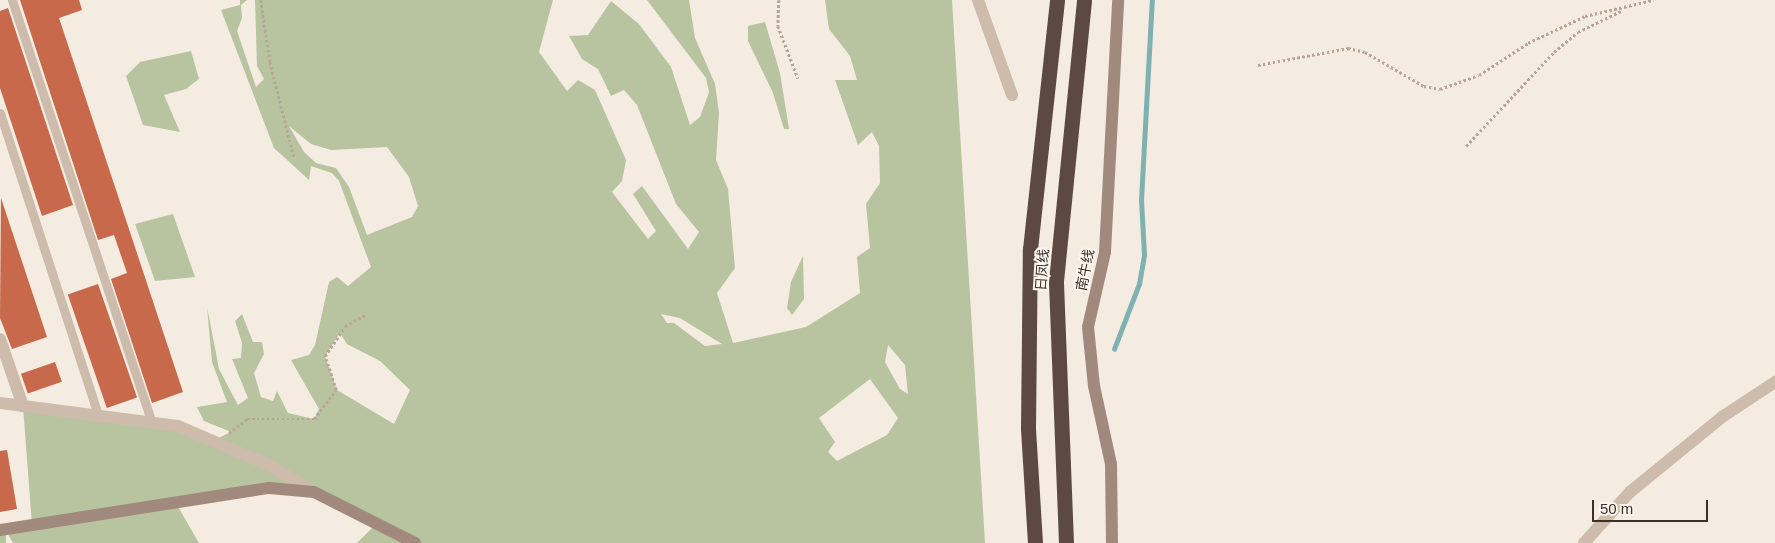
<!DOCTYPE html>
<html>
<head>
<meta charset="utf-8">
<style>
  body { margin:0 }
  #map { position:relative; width:1775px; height:543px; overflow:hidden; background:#f4ebe1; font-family:Arial,"Noto Sans SC",sans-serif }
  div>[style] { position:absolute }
  .green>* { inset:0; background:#b8c4a0 }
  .stream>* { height:4.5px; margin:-2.25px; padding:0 2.25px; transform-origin:2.25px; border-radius:2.25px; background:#7fb0b2 }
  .building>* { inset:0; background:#c8694b; transform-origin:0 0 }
  .path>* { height:2.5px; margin-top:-1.25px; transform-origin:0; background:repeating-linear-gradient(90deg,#b9a596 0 2.5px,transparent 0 5px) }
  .lane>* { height:9px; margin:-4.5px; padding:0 4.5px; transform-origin:4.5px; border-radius:4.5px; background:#cdbbac }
  .street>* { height:12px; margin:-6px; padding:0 6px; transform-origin:6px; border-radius:6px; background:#cdbbac }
  .secondary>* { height:12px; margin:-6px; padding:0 6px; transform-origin:6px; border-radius:6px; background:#a18a7d }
  .highway>* { height:15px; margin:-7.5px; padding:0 7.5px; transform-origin:7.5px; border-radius:7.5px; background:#5c4a42 }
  span { translate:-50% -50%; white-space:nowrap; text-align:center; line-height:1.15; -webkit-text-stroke:4px #fbf5ee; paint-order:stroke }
  .street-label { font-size:14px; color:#3b302b }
  .scale { position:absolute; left:1592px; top:500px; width:116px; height:22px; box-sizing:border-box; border:2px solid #3b302b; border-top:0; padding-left:6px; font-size:15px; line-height:18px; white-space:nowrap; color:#3b302b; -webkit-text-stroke:4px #fbf5ee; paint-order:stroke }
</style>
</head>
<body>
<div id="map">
  <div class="green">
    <i style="clip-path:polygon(evenodd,240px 0,247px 0,241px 5px,242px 18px,237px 31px,256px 87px,264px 79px,257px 66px,255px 0,553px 0,539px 52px,567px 91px,578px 80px,595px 90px,626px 160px,622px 181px,612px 192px,648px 239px,656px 231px,633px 194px,642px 186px,688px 249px,699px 232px,676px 204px,637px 105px,624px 90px,611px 96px,598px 69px,582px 59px,569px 36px,588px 35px,611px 1px,639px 24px,671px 67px,690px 125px,700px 117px,709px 92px,706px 78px,647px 0,689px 0,695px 38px,715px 84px,719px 113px,716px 160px,728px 189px,735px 268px,717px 293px,733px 343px,806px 327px,860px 293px,857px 257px,870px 248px,866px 204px,880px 183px,879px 146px,872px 132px,858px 145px,835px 80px,857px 80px,850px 56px,829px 29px,825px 0,952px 0,985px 543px,357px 543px,376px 524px,314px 492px,269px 488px,177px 505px,199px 543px,13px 543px,6px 531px,6px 543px,0 543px,0 530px,32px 525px,23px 406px,178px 426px,214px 440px,231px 432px,204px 421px,197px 407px,227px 402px,212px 362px,207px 307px,219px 369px,238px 405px,248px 398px,232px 359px,241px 358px,242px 343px,235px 321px,242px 314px,253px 342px,262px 342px,264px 354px,254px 373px,261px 397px,273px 401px,277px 391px,288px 413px,314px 419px,319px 409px,291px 360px,309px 355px,315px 345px,329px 282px,337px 277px,348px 286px,371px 267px,339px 181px,332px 173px,311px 166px,309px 180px,274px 148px,221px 10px,240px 5px,240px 0,289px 126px,311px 144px,331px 150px,387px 147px,409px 177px,418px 206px,412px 217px,367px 235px,349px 187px,336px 168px,316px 163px,304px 152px,289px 126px,240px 0,661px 314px,680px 318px,722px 344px,705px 346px,674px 323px,667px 323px,661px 314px,240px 0,340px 333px,347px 344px,380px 361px,410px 390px,394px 424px,337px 390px,325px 356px,340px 333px,240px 0,888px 345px,905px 365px,908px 394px,900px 389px,885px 362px,888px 345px,240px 0,870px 379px,898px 418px,887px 435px,837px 461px,828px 452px,835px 442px,819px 418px,870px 379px)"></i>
    <i style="clip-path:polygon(765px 22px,780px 73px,789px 129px,784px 129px,773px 93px,748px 41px,748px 26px)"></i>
    <i style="clip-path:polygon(191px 51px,199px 79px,186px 89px,164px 95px,180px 132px,143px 125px,126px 76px,140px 62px)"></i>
    <i style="clip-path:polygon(173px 214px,195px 277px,155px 281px,135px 224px)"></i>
    <i style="clip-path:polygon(803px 256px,804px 299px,792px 315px,787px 308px,791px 282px)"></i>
  </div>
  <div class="stream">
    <i style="left:1114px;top:349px;width:70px;rotate:-69deg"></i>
    <i style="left:1139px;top:284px;width:29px;rotate:-80deg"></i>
    <i style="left:1144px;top:255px;width:55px;rotate:-93.1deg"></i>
    <i style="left:1141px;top:200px;width:200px;rotate:-86.9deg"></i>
  </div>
  <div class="building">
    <i style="clip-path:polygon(20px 0,79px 0,82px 10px,59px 18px,183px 392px,152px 403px,111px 279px,127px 273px,114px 235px,98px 240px)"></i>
    <i style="clip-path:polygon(8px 8px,73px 205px,42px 216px,0 88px,0 11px)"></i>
    <i style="clip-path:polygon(1px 198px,47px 337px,12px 349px,0 318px)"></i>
    <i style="left:98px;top:284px;width:120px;height:32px;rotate:71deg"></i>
    <i style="left:55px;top:362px;width:21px;height:36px;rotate:71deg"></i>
    <i style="clip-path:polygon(7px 450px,17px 509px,0 512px,0 451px)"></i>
  </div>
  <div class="path">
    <i style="left:261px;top:0;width:63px;rotate:81.7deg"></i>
    <i style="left:270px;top:62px;width:98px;rotate:75.8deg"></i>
    <i style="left:779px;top:0;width:26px;rotate:92deg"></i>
    <i style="left:778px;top:26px;width:56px;rotate:69deg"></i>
    <i style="left:1258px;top:65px;width:92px;rotate:-10.7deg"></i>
    <i style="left:1348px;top:48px;width:17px;rotate:13deg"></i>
    <i style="left:1365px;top:52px;width:68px;rotate:30deg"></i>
    <i style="left:1424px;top:86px;width:16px;rotate:11deg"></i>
    <i style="left:1440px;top:89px;width:41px;rotate:-19.7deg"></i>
    <i style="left:1479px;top:75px;width:59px;rotate:-33.1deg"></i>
    <i style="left:1528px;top:43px;width:63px;rotate:-25.3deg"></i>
    <i style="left:1585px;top:16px;width:70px;rotate:-13.2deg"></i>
    <i style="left:1466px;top:146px;width:129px;rotate:-46.9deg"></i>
    <i style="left:1554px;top:52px;width:31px;rotate:-40deg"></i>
    <i style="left:1578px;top:32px;width:48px;rotate:-26deg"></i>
    <i style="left:229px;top:433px;width:23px;rotate:-38deg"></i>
    <i style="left:247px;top:419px;width:67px"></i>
    <i style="left:314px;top:419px;width:36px;rotate:-53deg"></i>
    <i style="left:336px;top:390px;width:36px;rotate:-108deg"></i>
    <i style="left:325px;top:356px;width:36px;rotate:-56deg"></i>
    <i style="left:345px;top:326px;width:23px;rotate:-29deg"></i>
  </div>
  <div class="lane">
    <i style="left:12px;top:0;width:446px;rotate:71.7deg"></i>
    <i style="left:0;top:113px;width:321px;rotate:72deg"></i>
  </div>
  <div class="street">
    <i style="left:978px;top:0;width:101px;rotate:70.3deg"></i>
    <i style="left:0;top:339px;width:71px;rotate:71.1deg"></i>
    <i style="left:0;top:403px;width:179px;rotate:7.4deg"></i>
    <i style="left:178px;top:426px;width:99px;rotate:23.2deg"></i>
    <i style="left:269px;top:465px;width:52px;rotate:31deg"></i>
    <i style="left:1584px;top:543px;width:69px;rotate:-48deg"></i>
    <i style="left:1630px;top:492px;width:119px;rotate:-39.2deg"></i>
    <i style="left:1722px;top:417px;width:64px;rotate:-33.4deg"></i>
  </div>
  <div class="secondary">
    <i style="left:0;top:530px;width:272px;rotate:-8.9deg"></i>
    <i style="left:269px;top:488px;width:45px;rotate:5.1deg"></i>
    <i style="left:314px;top:492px;width:113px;rotate:26.8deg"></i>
    <i style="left:1112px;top:543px;width:79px;rotate:-90.7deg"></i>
    <i style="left:1111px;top:464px;width:80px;rotate:-102.3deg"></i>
    <i style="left:1094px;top:386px;width:59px;rotate:-95.8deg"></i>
    <i style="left:1088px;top:327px;width:77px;rotate:-77.2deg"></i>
    <i style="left:1105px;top:252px;width:252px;rotate:-87deg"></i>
  </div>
  <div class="highway">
    <i style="left:1035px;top:543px;width:115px;rotate:-93.5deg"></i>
    <i style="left:1028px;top:428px;width:179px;rotate:-89.4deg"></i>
    <i style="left:1030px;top:249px;width:250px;rotate:-83.8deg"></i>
    <i style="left:1066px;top:543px;width:262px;rotate:-92.2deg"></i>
    <i style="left:1056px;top:281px;width:282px;rotate:-84.3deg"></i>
  </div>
  <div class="street-label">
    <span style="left:1042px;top:270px;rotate:-86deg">日凤线</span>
    <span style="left:1085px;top:270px;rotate:-79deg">南牛线</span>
  </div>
  <div class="scale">50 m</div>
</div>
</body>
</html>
